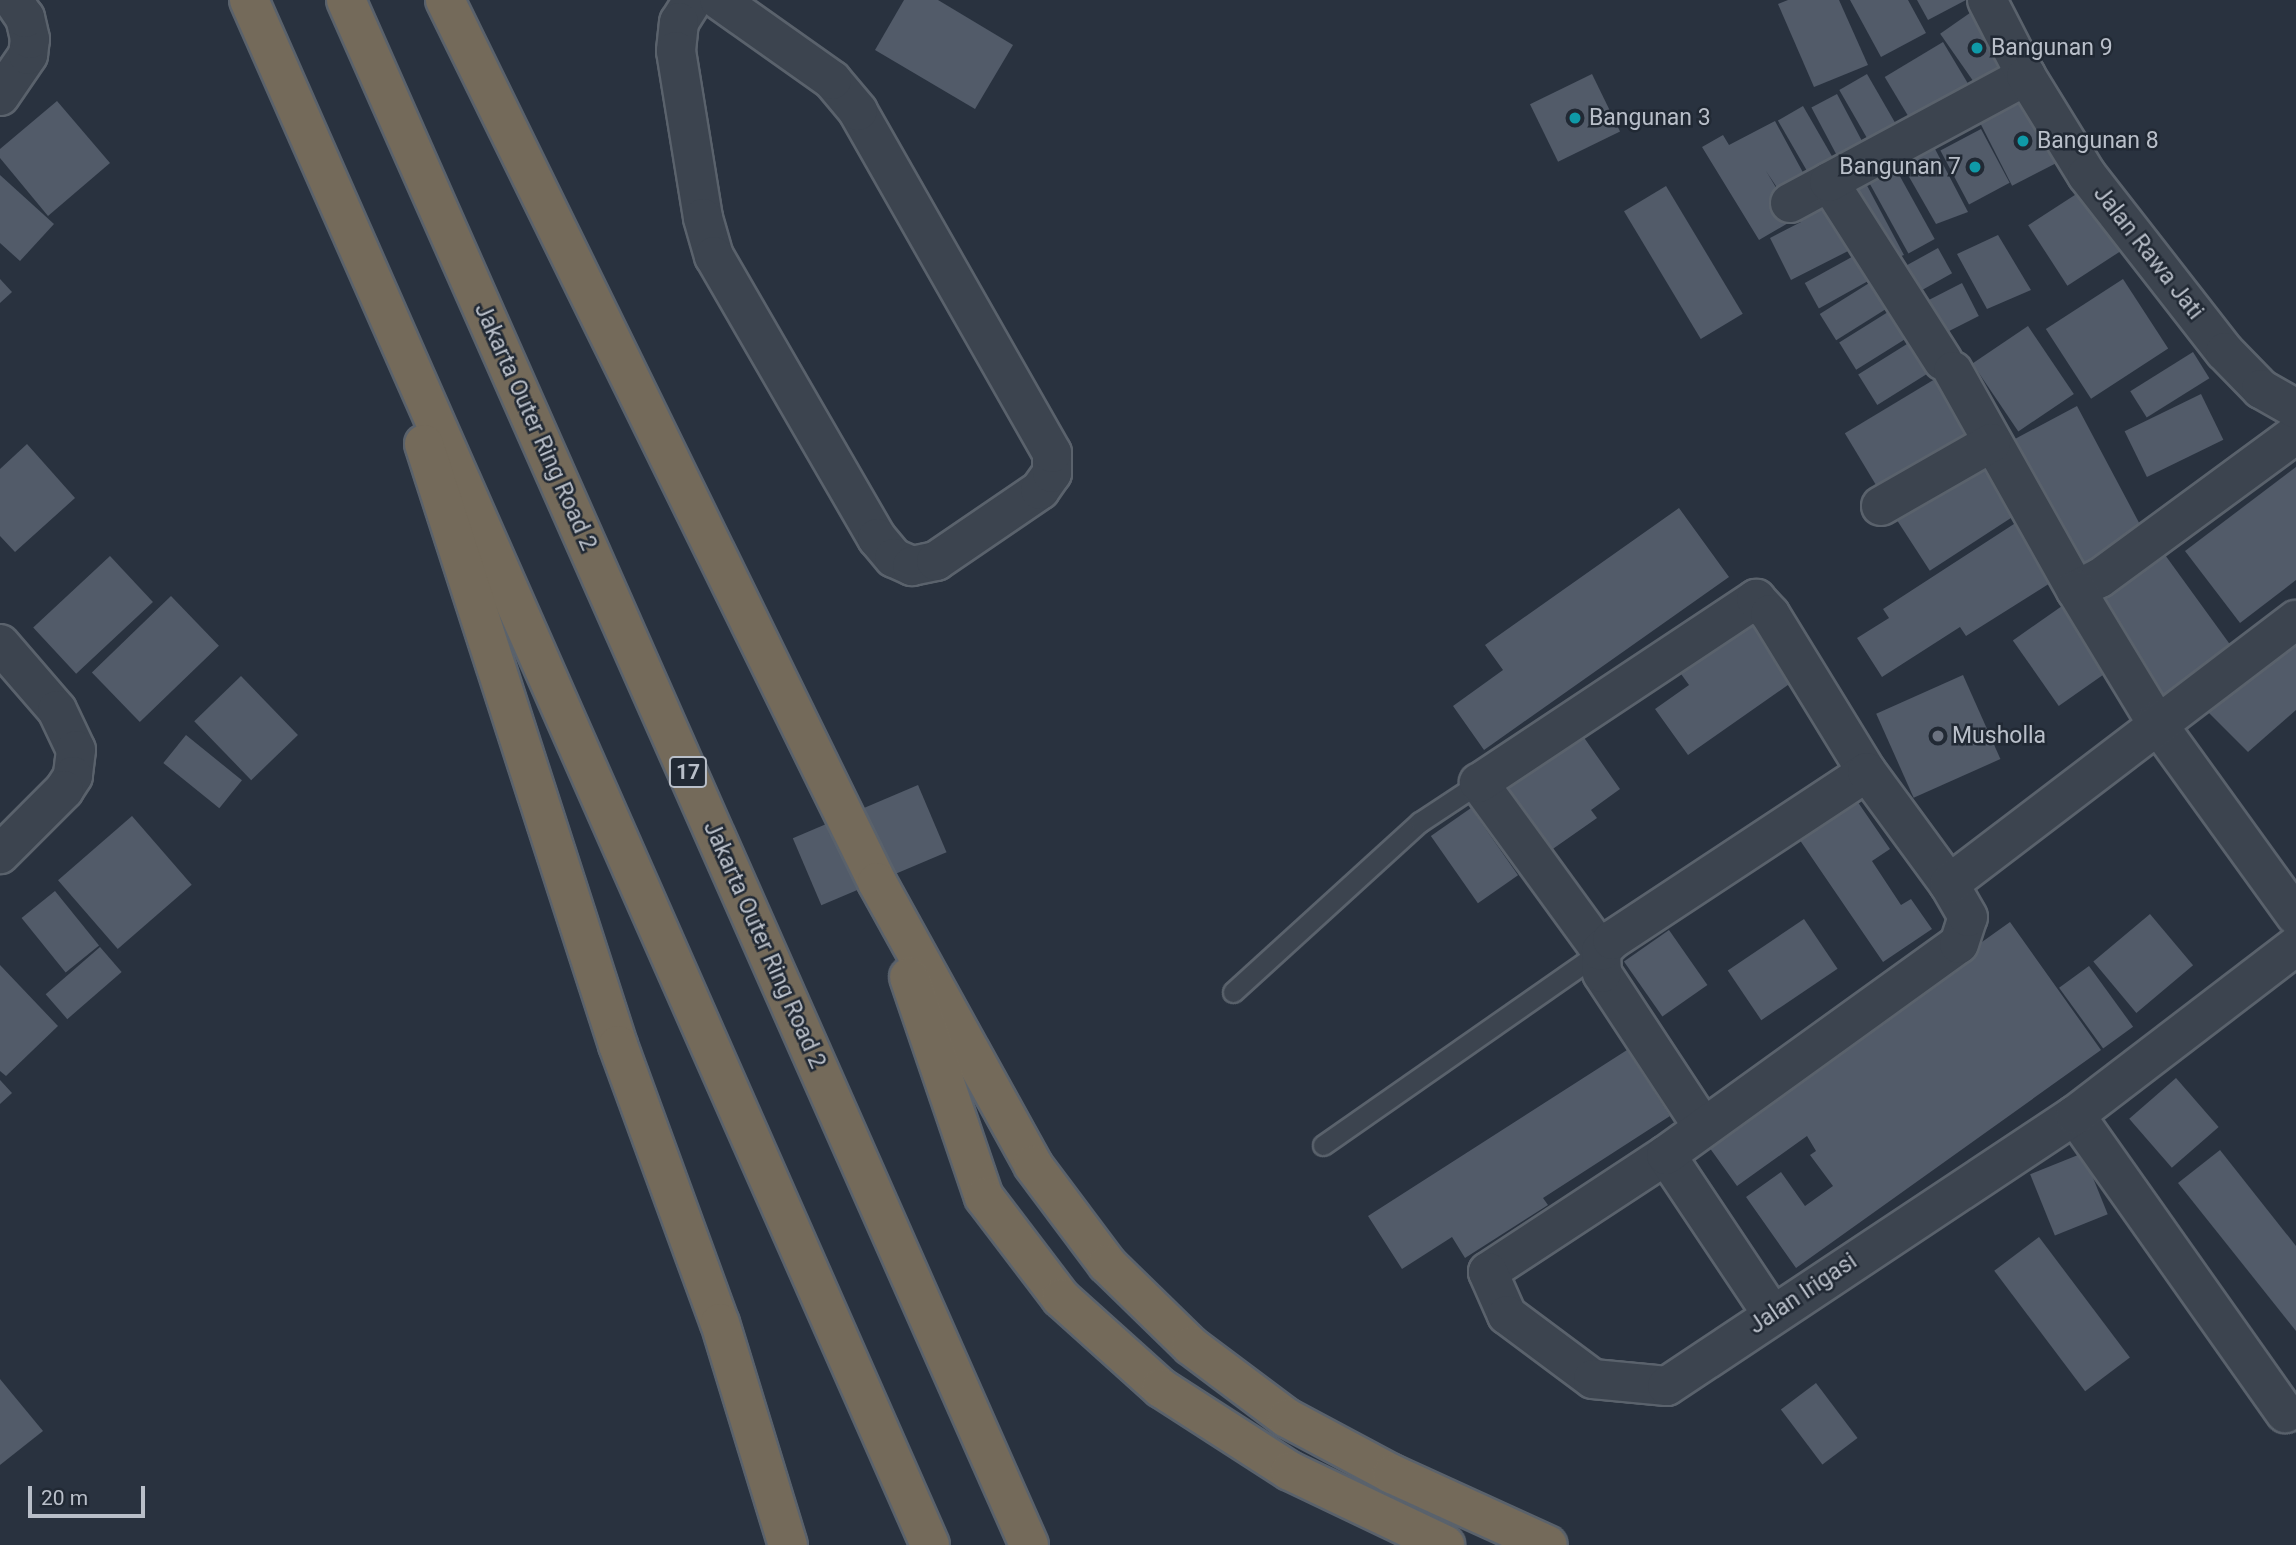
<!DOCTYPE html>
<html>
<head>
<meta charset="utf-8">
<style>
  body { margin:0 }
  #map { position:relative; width:2296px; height:1545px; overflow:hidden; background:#29323f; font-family:Roboto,sans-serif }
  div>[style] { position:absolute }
  .building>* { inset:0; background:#525b69; transform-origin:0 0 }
  .roads { filter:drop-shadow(2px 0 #5a626c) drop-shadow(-2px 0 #5a626c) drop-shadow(0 2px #5a626c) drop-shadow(0 -2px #5a626c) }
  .service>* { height:19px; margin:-9.5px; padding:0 9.5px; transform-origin:9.5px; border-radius:9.5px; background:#3c444f }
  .minor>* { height:38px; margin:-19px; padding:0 19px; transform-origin:19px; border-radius:19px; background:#3c444f }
  .tertiary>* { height:38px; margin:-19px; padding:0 19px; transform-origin:19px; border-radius:19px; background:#3c444f }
  .motorway>* { height:38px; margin:-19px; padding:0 19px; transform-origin:19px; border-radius:19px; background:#746a5a }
  .dots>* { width:19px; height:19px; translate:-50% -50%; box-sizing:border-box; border:4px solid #212934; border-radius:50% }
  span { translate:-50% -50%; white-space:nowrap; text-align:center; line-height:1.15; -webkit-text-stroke:5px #212934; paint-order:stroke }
  .shield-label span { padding:2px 5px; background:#212934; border:2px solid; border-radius:5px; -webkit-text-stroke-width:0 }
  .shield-label { font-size:21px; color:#b9bfc9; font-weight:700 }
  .poi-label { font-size:23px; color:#b9bfc9 }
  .left { translate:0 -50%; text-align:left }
  .right { translate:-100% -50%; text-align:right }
  .street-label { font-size:23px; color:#b9bfc9 }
  .scale { position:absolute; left:28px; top:1486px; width:117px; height:32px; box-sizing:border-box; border:4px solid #b9bfc9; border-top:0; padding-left:9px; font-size:21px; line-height:24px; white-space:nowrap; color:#b9bfc9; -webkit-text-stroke:5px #212934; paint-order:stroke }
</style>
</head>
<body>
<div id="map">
  <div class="building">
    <i style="clip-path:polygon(904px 0,938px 0,1013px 45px,975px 109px,875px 50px)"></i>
    <i style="clip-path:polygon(1788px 0,1839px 0,1868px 65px,1814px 87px,1778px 4px)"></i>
    <i style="clip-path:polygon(1850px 0,1908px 0,1926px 33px,1881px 57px)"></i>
    <i style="clip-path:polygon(1917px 0,1966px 0,1928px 20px)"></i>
    <i style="left:1977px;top:8px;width:67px;height:45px;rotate:55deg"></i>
    <i style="left:1943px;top:42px;width:63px;height:68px;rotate:59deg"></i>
    <i style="left:1592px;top:74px;width:64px;height:69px;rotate:64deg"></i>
    <i style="left:1867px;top:74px;width:64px;height:32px;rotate:60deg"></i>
    <i style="left:1837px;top:94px;width:62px;height:29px;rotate:62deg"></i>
    <i style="left:2032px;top:97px;width:70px;height:58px;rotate:63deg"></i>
    <i style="clip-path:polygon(57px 101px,110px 163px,48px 216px,0 158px,0 149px)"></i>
    <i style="left:1803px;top:106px;width:69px;height:29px;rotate:60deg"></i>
    <i style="clip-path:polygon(1775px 121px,1806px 178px,1780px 192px,1766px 171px,1795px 219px,1759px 240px,1702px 147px,1723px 135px,1729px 145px)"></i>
    <i style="left:1981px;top:129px;width:61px;height:46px;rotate:62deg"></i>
    <i style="clip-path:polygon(1934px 147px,1968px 212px,1936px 224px,1900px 161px)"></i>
    <i style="left:1892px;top:162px;width:88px;height:30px;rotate:61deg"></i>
    <i style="clip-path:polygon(0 175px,54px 224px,20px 261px,0 243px)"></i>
    <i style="clip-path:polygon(1863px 178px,1904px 255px,1885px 262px,1841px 188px)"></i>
    <i style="left:1666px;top:186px;width:149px;height:49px;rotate:59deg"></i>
    <i style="left:2081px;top:191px;width:72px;height:63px;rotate:57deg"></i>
    <i style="clip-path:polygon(1828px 193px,1856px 247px,1791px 280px,1770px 238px,1801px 222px,1795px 209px)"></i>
    <i style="clip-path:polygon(1998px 235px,2031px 290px,1987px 309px,1957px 254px)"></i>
    <i style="left:1938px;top:248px;width:29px;height:47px;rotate:61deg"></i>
    <i style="left:1859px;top:253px;width:29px;height:62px;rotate:61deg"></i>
    <i style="clip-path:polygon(0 279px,12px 292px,0 303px)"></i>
    <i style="left:2123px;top:279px;width:83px;height:92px;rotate:57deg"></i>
    <i style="left:1874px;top:280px;width:31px;height:64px;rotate:58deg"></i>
    <i style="left:1962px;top:283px;width:37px;height:46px;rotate:63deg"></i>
    <i style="left:1896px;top:307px;width:32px;height:67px;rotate:58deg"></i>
    <i style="left:2028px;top:326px;width:82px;height:67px;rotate:56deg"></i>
    <i style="left:1915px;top:339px;width:36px;height:67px;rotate:58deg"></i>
    <i style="left:2193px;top:352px;width:31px;height:74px;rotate:58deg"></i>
    <i style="left:1940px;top:376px;width:80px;height:111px;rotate:59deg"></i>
    <i style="left:2201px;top:394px;width:51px;height:85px;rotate:64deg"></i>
    <i style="left:2077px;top:406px;width:144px;height:73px;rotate:62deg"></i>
    <i style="clip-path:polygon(27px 444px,75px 498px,15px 552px,0 536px,0 469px)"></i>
    <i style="left:1980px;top:457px;width:68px;height:104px;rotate:57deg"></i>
    <i style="clip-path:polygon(2296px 467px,2296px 580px,2240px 623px,2185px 551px)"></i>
    <i style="clip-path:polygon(1679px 508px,1729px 577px,1484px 750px,1453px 706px,1503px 670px,1485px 645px)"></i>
    <i style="clip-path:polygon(2017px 522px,2055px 580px,1966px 636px,1960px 627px,1882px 677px,1857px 638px,1889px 618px,1883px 609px)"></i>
    <i style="left:2160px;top:548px;width:125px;height:83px;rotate:54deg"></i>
    <i style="left:110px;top:556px;width:63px;height:105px;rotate:47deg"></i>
    <i style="left:171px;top:596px;width:69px;height:110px;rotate:46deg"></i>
    <i style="left:2062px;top:606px;width:80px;height:60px;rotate:55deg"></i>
    <i style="clip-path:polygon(1745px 609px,1795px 680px,1688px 755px,1655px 709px,1689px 685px,1676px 667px)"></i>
    <i style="clip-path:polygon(2296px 644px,2296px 710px,2248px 752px,2208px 712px)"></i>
    <i style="left:1963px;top:675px;width:92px;height:95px;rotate:66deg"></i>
    <i style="left:241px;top:676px;width:82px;height:65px;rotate:46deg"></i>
    <i style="clip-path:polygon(1578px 729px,1620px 789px,1591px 810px,1597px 818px,1547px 853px,1499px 785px)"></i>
    <i style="left:186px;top:735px;width:72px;height:36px;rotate:39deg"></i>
    <i style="left:918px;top:785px;width:73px;height:136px;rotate:67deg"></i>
    <i style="clip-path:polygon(1853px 795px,1890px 849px,1872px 861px,1901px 905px,1911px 899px,1932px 929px,1883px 962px,1795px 833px)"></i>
    <i style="left:1471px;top:808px;width:82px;height:49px;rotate:55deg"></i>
    <i style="left:132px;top:816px;width:91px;height:98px;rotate:49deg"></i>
    <i style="left:55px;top:891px;width:70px;height:43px;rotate:51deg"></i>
    <i style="left:2150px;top:914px;width:67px;height:74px;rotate:50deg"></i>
    <i style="left:1804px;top:919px;width:60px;height:92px;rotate:56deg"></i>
    <i style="clip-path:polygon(2010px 922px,2101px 1050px,1796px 1268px,1746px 1197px,1781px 1172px,1805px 1206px,1833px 1186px,1810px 1155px,1816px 1151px,1807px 1136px,1737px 1186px,1704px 1140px)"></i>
    <i style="left:1669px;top:930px;width:67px;height:55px;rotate:55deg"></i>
    <i style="left:100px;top:947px;width:33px;height:72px;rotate:49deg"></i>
    <i style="clip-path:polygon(0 965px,58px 1026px,6px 1076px,0 1071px)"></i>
    <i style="left:2089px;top:966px;width:75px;height:37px;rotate:54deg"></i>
    <i style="clip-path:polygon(1627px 1050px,1670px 1116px,1543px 1198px,1548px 1205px,1465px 1258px,1452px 1237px,1402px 1269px,1368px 1216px)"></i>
    <i style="left:2176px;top:1078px;width:65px;height:62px;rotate:49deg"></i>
    <i style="clip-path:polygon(0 1080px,12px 1093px,0 1104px)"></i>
    <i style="clip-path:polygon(2220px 1150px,2296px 1246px,2296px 1331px,2178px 1183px)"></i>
    <i style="left:2083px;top:1153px;width:66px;height:57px;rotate:68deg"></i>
    <i style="left:2039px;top:1237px;width:151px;height:56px;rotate:53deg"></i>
    <i style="clip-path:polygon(0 1379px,43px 1431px,0 1465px)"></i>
    <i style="left:1816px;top:1383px;width:69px;height:44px;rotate:53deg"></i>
  </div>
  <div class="roads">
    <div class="service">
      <i style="left:1233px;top:992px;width:253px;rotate:-42.3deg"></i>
      <i style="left:1420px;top:822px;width:71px;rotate:-33.5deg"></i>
      <i style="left:1323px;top:1145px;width:339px;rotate:-34.9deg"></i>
    </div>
    <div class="minor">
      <i style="left:693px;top:0;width:26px;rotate:122deg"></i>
      <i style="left:679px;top:22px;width:29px;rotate:96deg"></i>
      <i style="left:676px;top:51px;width:169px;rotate:80.8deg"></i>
      <i style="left:703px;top:218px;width:40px;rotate:74deg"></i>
      <i style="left:714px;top:256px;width:326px;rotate:60deg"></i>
      <i style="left:877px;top:538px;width:26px;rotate:50deg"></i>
      <i style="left:894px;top:558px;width:20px;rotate:24deg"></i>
      <i style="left:912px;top:566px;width:25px;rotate:-12deg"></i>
      <i style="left:936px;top:561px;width:126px;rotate:-34.3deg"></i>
      <i style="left:1040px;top:490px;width:21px;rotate:-55deg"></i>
      <i style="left:1052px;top:473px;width:20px;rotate:-90deg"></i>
      <i style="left:1052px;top:453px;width:393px;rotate:-119.6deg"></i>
      <i style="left:858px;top:111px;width:40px;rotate:-130deg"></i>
      <i style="left:832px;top:80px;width:138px;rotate:-144.7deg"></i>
      <i style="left:0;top:96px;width:50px;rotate:-55.7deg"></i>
      <i style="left:28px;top:55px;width:16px;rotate:-83deg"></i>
      <i style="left:30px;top:39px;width:22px;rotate:-103deg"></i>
      <i style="left:25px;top:18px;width:22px;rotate:-124deg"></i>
      <i style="left:1790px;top:203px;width:44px;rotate:-28.3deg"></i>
      <i style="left:1943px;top:361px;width:212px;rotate:-122.5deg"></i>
      <i style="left:1829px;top:182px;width:224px;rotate:-28.3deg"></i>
      <i style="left:1953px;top:371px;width:251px;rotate:60.7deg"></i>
      <i style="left:2076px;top:590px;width:27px;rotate:-27deg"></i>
      <i style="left:2100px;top:578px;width:243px;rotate:-36.3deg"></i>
      <i style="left:1881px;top:506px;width:127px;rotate:-29.8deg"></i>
      <i style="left:2076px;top:590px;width:154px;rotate:58.8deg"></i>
      <i style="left:2156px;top:722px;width:239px;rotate:54.2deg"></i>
      <i style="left:0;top:644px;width:87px;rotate:49.2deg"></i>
      <i style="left:57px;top:710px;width:44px;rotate:64.6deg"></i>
      <i style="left:76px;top:750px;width:26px;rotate:97deg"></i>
      <i style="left:73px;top:776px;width:17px;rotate:123deg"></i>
      <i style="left:64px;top:790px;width:91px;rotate:135deg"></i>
      <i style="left:1601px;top:951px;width:208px;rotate:-126deg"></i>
      <i style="left:1479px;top:783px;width:333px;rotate:-33.6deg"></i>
      <i style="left:1756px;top:599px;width:21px;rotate:47deg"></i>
      <i style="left:1770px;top:614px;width:185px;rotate:58.5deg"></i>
      <i style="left:2075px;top:1115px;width:365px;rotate:54.8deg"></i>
      <i style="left:1703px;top:1127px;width:184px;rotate:-123.3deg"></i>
      <i style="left:1602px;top:973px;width:22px;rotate:-93deg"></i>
      <i style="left:1601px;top:951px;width:16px;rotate:-45deg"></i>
      <i style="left:1612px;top:940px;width:305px;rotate:-33.4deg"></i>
      <i style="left:1867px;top:772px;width:139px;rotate:53.8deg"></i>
      <i style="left:1666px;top:1155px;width:213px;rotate:146.7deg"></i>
      <i style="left:1488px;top:1272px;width:47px;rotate:66.2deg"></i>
      <i style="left:1507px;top:1315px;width:107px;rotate:36.7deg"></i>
      <i style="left:1593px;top:1379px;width:74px;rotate:5.4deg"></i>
      <i style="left:1667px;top:1386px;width:490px;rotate:-33.6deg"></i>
      <i style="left:2075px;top:1115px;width:278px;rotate:-37.4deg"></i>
      <i style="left:1772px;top:1314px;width:191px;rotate:-123.7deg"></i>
      <i style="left:1666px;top:1155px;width:361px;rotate:-35.8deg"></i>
      <i style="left:1959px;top:944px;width:28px;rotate:-72deg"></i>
      <i style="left:1968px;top:917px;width:38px;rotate:-120deg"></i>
      <i style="left:1949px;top:884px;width:436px;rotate:-37.3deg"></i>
    </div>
    <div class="tertiary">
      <i style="left:1987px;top:0;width:85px;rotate:62.8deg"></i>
      <i style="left:2026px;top:76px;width:116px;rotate:58.4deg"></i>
      <i style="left:2087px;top:175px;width:224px;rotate:52.1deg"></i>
      <i style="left:2225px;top:352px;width:52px;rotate:45.8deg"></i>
      <i style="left:2261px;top:389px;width:40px;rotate:29.7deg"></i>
    </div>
    <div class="motorway">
      <i style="left:249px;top:0;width:1688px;rotate:66.21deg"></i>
      <i style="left:346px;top:0;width:1689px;rotate:66.15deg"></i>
      <i style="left:445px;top:0;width:982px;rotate:63.9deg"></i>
      <i style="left:877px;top:882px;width:323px;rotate:61.1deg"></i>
      <i style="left:1033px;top:1165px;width:124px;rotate:53.2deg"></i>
      <i style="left:1107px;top:1264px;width:117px;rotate:44.3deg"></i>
      <i style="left:1191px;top:1346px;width:120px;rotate:36.9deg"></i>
      <i style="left:1287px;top:1418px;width:119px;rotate:28.1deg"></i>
      <i style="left:1392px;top:1474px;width:171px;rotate:24.5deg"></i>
      <i style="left:424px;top:444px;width:632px;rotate:72.11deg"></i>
      <i style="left:618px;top:1045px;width:296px;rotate:69.9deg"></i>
      <i style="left:720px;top:1323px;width:232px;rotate:73deg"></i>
      <i style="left:909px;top:977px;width:232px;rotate:71.2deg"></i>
      <i style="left:984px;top:1197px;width:127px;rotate:52.7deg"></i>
      <i style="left:1061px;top:1298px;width:135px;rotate:42deg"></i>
      <i style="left:1161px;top:1388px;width:153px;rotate:32.8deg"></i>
      <i style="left:1290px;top:1471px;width:172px;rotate:25.5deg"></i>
    </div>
  </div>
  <div class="dots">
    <i style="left:1977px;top:48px;background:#0f9aa8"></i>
    <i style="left:1575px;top:118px;background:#0f9aa8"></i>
    <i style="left:2023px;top:141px;background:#0f9aa8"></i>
    <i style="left:1975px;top:167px;background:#0f9aa8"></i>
    <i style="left:1938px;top:736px;background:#6b7280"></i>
  </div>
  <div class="shield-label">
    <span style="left:688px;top:772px">17</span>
  </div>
  <div class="poi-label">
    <span class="left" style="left:1991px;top:48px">Bangunan 9</span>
    <span class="left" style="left:1589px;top:118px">Bangunan 3</span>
    <span class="left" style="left:2037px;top:141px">Bangunan 8</span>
    <span class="right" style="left:1961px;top:167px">Bangunan 7</span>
    <span class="left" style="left:1952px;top:736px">Musholla</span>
  </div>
  <div class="street-label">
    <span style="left:2148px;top:253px;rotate:52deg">Jalan Rawa Jati</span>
    <span style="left:535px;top:427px;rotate:66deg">Jakarta Outer Ring Road 2</span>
    <span style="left:764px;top:945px;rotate:66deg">Jakarta Outer Ring Road 2</span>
    <span style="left:1803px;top:1294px;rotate:-34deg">Jalan Irigasi</span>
  </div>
  <div class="scale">20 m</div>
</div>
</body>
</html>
